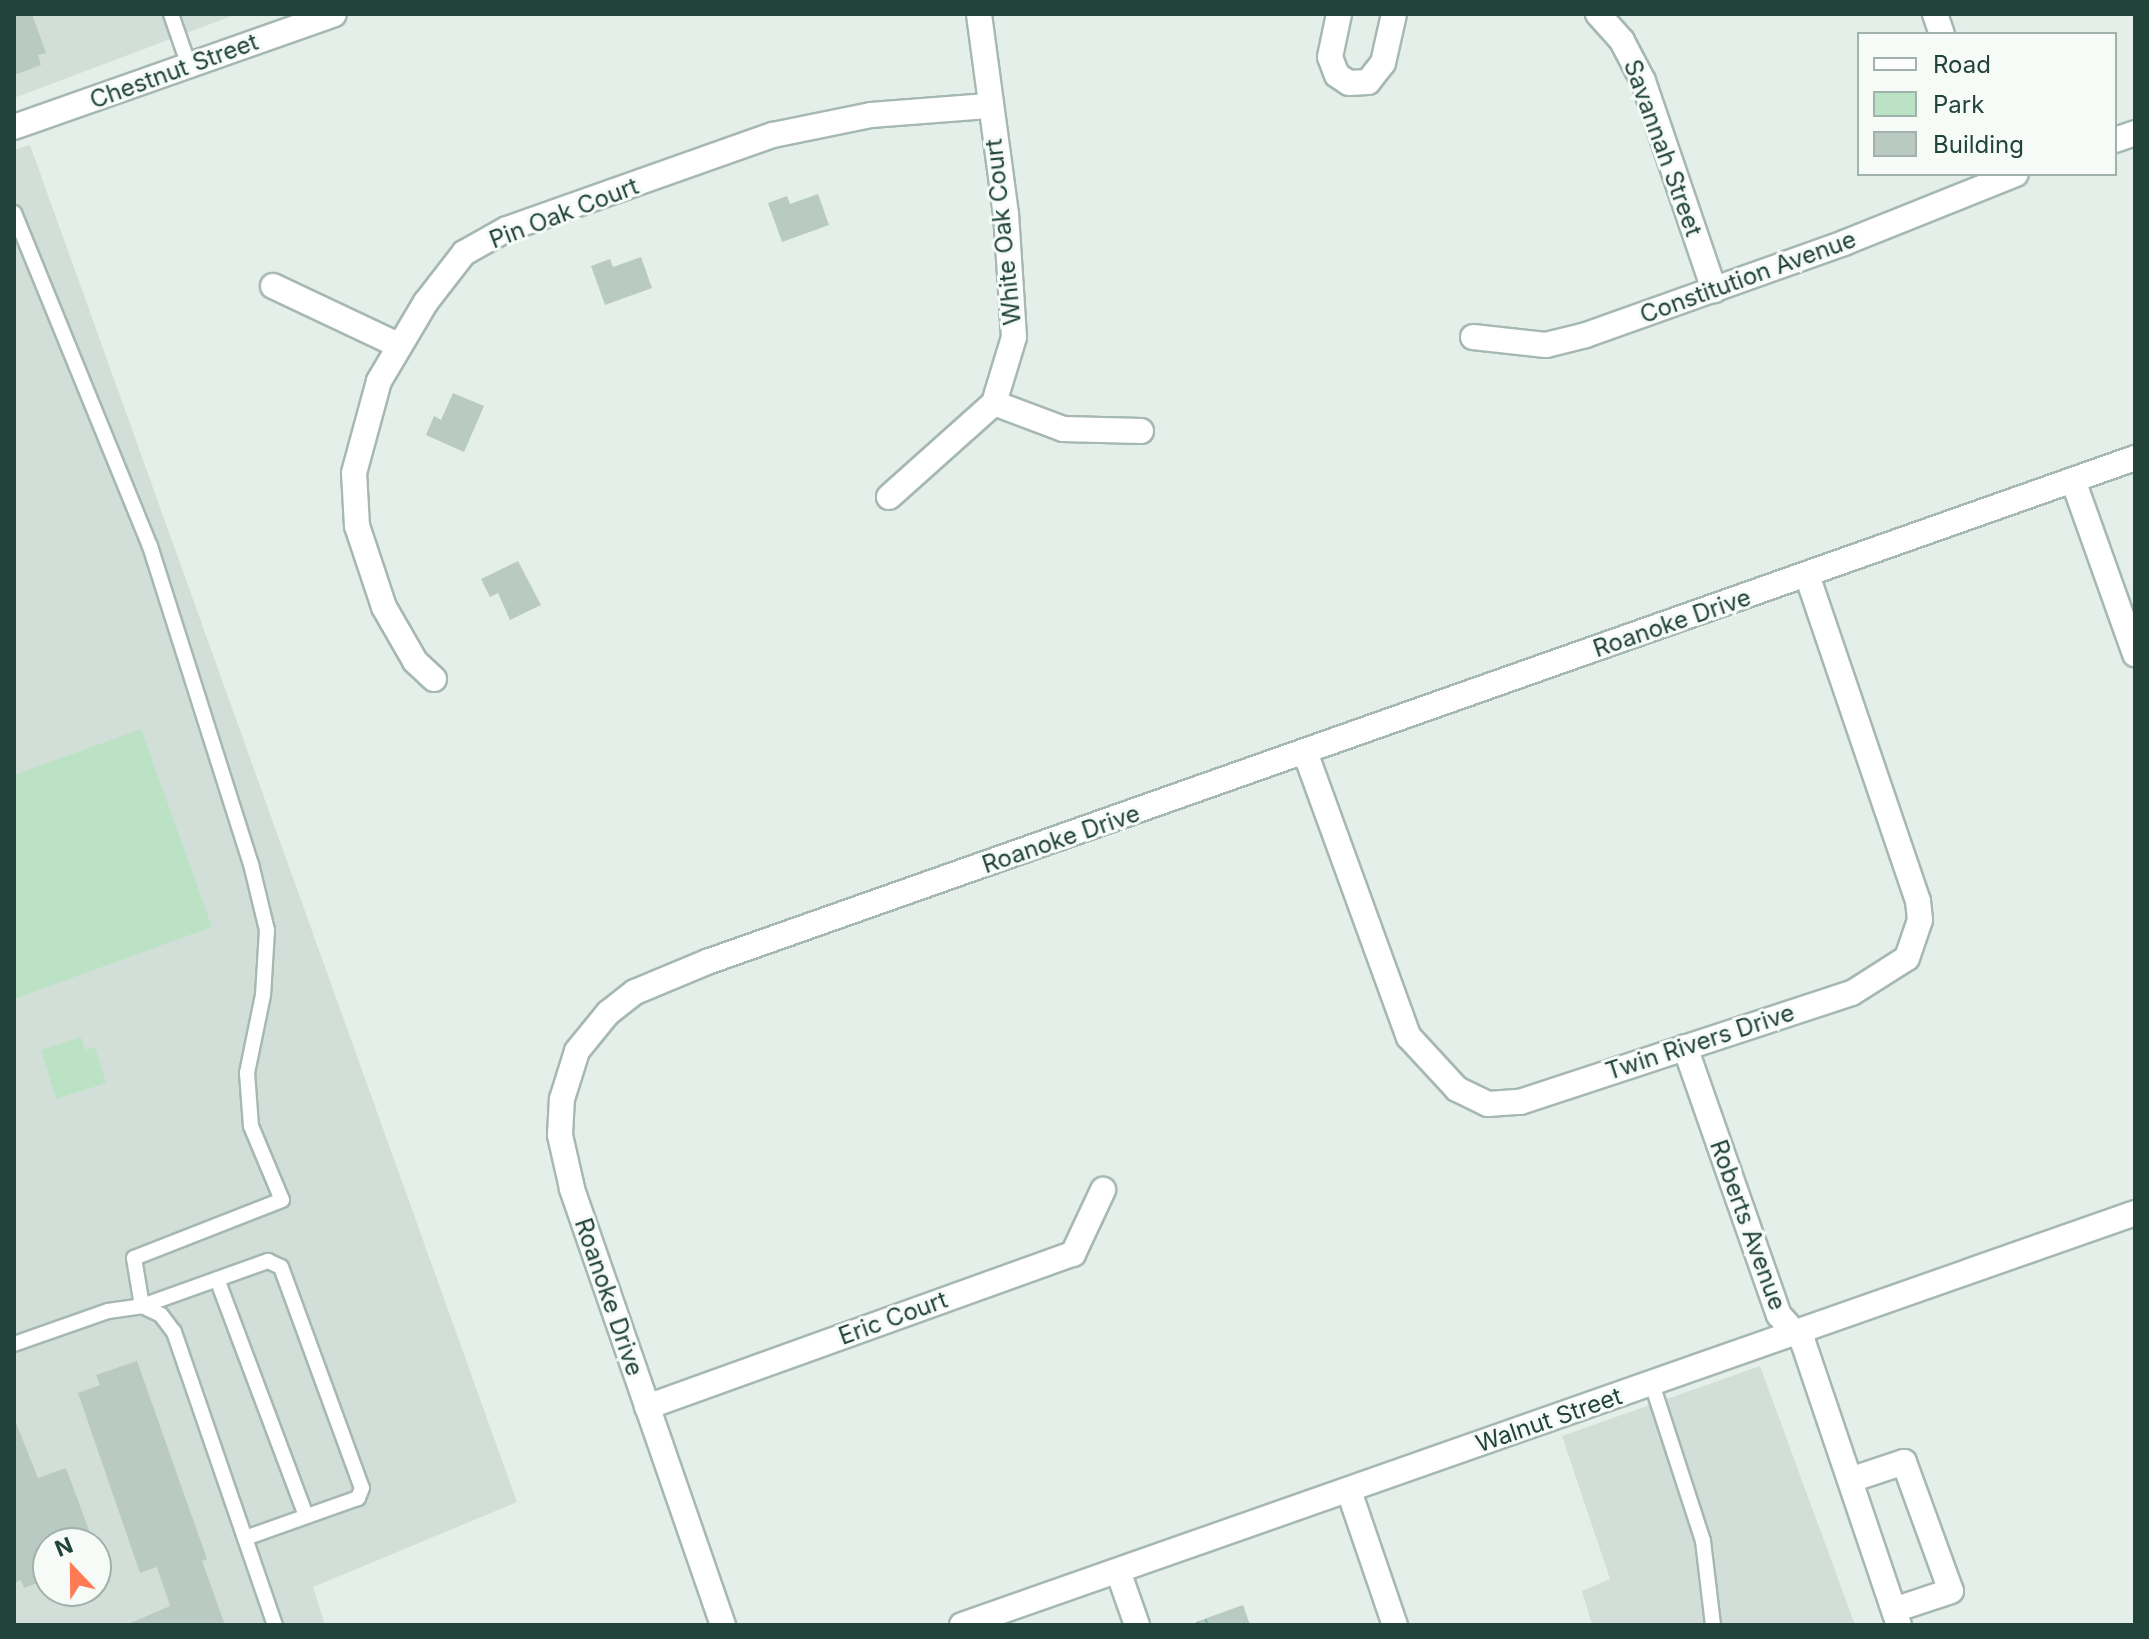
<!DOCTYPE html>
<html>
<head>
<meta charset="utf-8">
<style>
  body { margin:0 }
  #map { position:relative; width:2149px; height:1639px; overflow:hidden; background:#e4efea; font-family:Inter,sans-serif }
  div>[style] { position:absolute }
  .built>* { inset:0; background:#d2dfd9 }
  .green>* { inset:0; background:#bce2c6 }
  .building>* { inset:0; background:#b9cac3 }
  .path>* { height:4px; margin-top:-2px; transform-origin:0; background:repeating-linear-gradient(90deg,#82b6a5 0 4px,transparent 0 10px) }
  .roads { filter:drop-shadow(2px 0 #a6b8b2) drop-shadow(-2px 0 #a6b8b2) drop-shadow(0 2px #a6b8b2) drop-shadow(0 -2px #a6b8b2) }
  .service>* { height:14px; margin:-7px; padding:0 7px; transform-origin:7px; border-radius:7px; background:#fff }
  .minor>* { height:24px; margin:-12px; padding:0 12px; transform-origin:12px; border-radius:12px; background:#fff }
  .tertiary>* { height:24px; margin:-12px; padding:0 12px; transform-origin:12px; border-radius:12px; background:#fff }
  span { translate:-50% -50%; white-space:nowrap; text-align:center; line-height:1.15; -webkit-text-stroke:6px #f6fbf8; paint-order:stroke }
  .street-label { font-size:24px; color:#21433a }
  .frame { position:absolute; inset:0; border:16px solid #21433a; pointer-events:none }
  .legend { position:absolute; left:1857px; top:32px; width:260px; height:144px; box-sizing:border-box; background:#f6fbf8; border:2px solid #a1b1ac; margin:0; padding:10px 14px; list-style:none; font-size:24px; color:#21433a }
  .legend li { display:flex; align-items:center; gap:16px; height:40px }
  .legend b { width:40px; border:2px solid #a1b1ac }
  .north { position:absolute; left:32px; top:1527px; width:80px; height:80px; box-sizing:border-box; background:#f6fbf8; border:2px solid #a1b1ac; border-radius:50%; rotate:338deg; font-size:22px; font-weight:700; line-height:32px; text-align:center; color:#21433a }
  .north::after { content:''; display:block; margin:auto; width:28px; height:36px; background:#ff7b53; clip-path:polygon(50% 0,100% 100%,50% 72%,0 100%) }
</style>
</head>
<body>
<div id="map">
  <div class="built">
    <i style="clip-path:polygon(14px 14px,237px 14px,14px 98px)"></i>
    <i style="clip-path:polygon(evenodd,30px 145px,517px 1502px,313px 1587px,325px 1625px,14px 1625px,14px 150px,30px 145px,48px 1543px,96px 1543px,96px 1591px,48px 1591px,48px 1543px)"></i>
    <i style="clip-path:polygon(1760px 1366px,1855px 1625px,1592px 1625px,1582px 1591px,1610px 1579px,1562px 1436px)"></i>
  </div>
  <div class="green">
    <i style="clip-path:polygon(141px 729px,212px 927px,14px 999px,14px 775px)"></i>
    <i style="clip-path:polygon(81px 1037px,85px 1050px,95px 1047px,106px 1083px,56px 1099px,41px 1050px)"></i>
  </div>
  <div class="building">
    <i style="clip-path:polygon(14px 14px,32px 14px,46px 53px,38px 55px,41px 65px,14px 75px)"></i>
    <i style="clip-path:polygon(818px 194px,829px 225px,782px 242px,768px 203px,787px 196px,790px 204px)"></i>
    <i style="clip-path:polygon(641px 257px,652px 288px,605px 305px,591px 266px,610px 259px,613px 267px)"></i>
    <i style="clip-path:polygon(453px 393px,484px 406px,464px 452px,426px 435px,434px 416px,441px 420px)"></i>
    <i style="clip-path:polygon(518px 561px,541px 605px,510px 620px,498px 593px,490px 597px,481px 579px)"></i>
    <i style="clip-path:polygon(137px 1361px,207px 1559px,202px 1561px,225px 1625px,126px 1625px,170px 1606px,157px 1567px,140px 1573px,78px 1393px,100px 1385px,96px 1375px)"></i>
    <i style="clip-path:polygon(14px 1418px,38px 1478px,66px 1468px,91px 1536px,48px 1543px,48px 1579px,24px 1588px,21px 1580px,14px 1583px)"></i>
    <i style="clip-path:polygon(1243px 1605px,1250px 1625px,1196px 1625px,1196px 1622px)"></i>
  </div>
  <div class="path">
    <i style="left:1196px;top:1625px;width:12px;rotate:-20deg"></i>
  </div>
  <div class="roads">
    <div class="service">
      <i style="left:171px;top:14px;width:55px;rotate:70.9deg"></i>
      <i style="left:14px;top:213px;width:360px;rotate:67.8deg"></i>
      <i style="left:150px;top:546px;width:334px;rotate:72.4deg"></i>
      <i style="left:251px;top:864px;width:68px;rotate:76.4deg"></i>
      <i style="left:267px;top:930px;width:65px;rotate:93.5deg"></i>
      <i style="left:263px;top:995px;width:80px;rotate:101.6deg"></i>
      <i style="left:247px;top:1073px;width:53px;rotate:85.7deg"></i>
      <i style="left:251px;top:1126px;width:80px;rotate:67.3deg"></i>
      <i style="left:282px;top:1200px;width:159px;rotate:158.6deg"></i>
      <i style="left:134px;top:1258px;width:49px;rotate:80.5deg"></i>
      <i style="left:142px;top:1306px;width:134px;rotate:-19.7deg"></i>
      <i style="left:268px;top:1261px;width:14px;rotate:25deg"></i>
      <i style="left:281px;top:1267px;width:235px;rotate:69.9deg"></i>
      <i style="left:362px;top:1488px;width:11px;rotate:112deg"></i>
      <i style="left:358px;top:1498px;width:120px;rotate:160.5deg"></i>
      <i style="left:217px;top:1279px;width:253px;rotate:69.4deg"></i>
      <i style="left:14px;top:1344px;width:100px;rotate:-19.3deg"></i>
      <i style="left:108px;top:1311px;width:34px;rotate:-8deg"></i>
      <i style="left:142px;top:1306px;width:21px;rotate:25deg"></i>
      <i style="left:161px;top:1315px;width:21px;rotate:53deg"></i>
      <i style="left:174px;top:1332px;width:310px;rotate:71deg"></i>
      <i style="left:1652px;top:1384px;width:165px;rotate:72deg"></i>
      <i style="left:1703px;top:1541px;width:85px;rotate:83.2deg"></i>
    </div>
    <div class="minor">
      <i style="left:1339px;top:14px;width:44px;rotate:101.8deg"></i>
      <i style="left:1330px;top:57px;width:19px;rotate:69deg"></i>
      <i style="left:1337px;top:75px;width:14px;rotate:34deg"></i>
      <i style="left:1349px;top:83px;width:19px;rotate:-3deg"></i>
      <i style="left:1368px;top:82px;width:24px;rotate:-52deg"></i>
      <i style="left:1383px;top:63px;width:50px;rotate:-77.3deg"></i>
      <i style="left:1598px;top:14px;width:36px;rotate:48deg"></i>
      <i style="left:1622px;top:41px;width:45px;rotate:62.3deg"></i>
      <i style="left:1643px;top:81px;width:221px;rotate:71.2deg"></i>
      <i style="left:1935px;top:14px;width:21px;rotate:71deg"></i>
      <i style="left:2115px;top:140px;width:21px;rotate:-19deg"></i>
      <i style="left:273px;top:286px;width:140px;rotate:25.3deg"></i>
      <i style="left:1473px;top:337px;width:73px;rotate:6.3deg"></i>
      <i style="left:1546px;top:345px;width:41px;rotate:-14deg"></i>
      <i style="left:1586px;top:335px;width:274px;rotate:-19.6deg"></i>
      <i style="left:1844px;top:243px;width:185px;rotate:-21.9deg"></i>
      <i style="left:994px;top:403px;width:74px;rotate:20.6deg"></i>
      <i style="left:1063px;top:429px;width:78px;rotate:1.5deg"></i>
      <i style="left:2073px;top:480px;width:185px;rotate:70.4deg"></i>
      <i style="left:889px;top:497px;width:141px;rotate:-41.8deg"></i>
      <i style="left:994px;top:403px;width:69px;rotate:-73.1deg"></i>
      <i style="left:1014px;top:337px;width:123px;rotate:-93.7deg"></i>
      <i style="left:1006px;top:214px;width:202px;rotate:-97.7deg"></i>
      <i style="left:434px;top:679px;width:26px;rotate:-137deg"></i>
      <i style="left:415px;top:661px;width:62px;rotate:-119.9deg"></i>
      <i style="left:384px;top:607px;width:85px;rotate:-108.4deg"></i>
      <i style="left:357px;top:526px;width:53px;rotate:-93.2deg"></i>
      <i style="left:354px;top:473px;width:95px;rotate:-74.8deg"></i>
      <i style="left:379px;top:381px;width:92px;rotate:-59.3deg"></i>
      <i style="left:426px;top:302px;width:62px;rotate:-52.2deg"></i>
      <i style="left:464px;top:253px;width:49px;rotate:-29.2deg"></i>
      <i style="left:507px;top:229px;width:282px;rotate:-19.5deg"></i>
      <i style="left:773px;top:135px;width:100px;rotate:-11.5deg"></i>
      <i style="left:871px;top:115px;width:117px;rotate:-4.4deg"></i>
      <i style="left:1305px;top:752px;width:303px;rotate:70deg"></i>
      <i style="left:1409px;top:1037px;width:71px;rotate:47.3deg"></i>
      <i style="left:1457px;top:1089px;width:34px;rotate:26deg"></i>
      <i style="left:1488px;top:1104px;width:32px;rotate:-4deg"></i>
      <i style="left:1520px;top:1102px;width:349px;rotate:-18.2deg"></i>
      <i style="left:1852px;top:993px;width:65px;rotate:-32.5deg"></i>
      <i style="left:1907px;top:958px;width:40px;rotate:-71.1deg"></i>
      <i style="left:1920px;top:920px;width:19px;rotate:-96deg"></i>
      <i style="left:1918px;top:901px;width:344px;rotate:-108.8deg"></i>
      <i style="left:1685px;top:1047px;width:284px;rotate:70.7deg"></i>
      <i style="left:1779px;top:1315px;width:36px;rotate:48deg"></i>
      <i style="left:1803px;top:1342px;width:299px;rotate:71.3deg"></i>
      <i style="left:647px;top:1407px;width:453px;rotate:-19.8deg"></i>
      <i style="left:1073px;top:1254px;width:71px;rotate:-64.9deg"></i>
      <i style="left:1850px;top:1480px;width:57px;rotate:-18.4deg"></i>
      <i style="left:1904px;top:1462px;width:137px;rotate:70deg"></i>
      <i style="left:1951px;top:1591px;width:60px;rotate:161.6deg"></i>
      <i style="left:1349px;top:1491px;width:142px;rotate:71.1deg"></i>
      <i style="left:1118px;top:1571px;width:57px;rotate:70.6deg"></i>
      <i style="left:723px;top:1625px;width:462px;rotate:-109.1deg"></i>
      <i style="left:572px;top:1188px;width:54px;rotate:-102.8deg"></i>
      <i style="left:560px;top:1135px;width:36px;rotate:-87deg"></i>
      <i style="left:562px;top:1099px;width:50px;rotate:-72.6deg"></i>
      <i style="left:577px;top:1051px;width:49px;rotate:-50.8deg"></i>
      <i style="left:608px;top:1013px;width:34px;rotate:-38deg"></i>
      <i style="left:635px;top:992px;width:78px;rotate:-22.6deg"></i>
      <i style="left:707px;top:962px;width:1514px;rotate:-19.44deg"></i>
    </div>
    <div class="tertiary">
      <i style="left:14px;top:127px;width:339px;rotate:-19.4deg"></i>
      <i style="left:962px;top:1625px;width:1243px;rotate:-19.35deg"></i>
    </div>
  </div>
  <div class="street-label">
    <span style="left:174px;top:71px;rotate:-20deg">Chestnut Street</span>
    <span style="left:1663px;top:148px;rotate:70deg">Savannah Street</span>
    <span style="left:564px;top:213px;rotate:-21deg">Pin Oak Court</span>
    <span style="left:1003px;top:232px;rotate:-96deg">White Oak Court</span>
    <span style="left:1748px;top:277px;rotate:-20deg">Constitution Avenue</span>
    <span style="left:1672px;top:623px;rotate:-19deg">Roanoke Drive</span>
    <span style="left:1061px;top:839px;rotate:-19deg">Roanoke Drive</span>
    <span style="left:1700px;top:1042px;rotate:-18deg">Twin Rivers Drive</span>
    <span style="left:1748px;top:1225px;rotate:70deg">Roberts Avenue</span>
    <span style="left:609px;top:1297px;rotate:71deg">Roanoke Drive</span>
    <span style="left:893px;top:1318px;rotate:-20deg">Eric Court</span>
    <span style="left:1549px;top:1420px;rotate:-19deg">Walnut Street</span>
  </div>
  <div class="frame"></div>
  <ul class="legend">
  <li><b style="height:10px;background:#fff"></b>Road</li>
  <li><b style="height:22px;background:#bce2c6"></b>Park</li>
  <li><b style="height:22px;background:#b9cac3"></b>Building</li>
  </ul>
  <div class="north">N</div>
</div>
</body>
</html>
